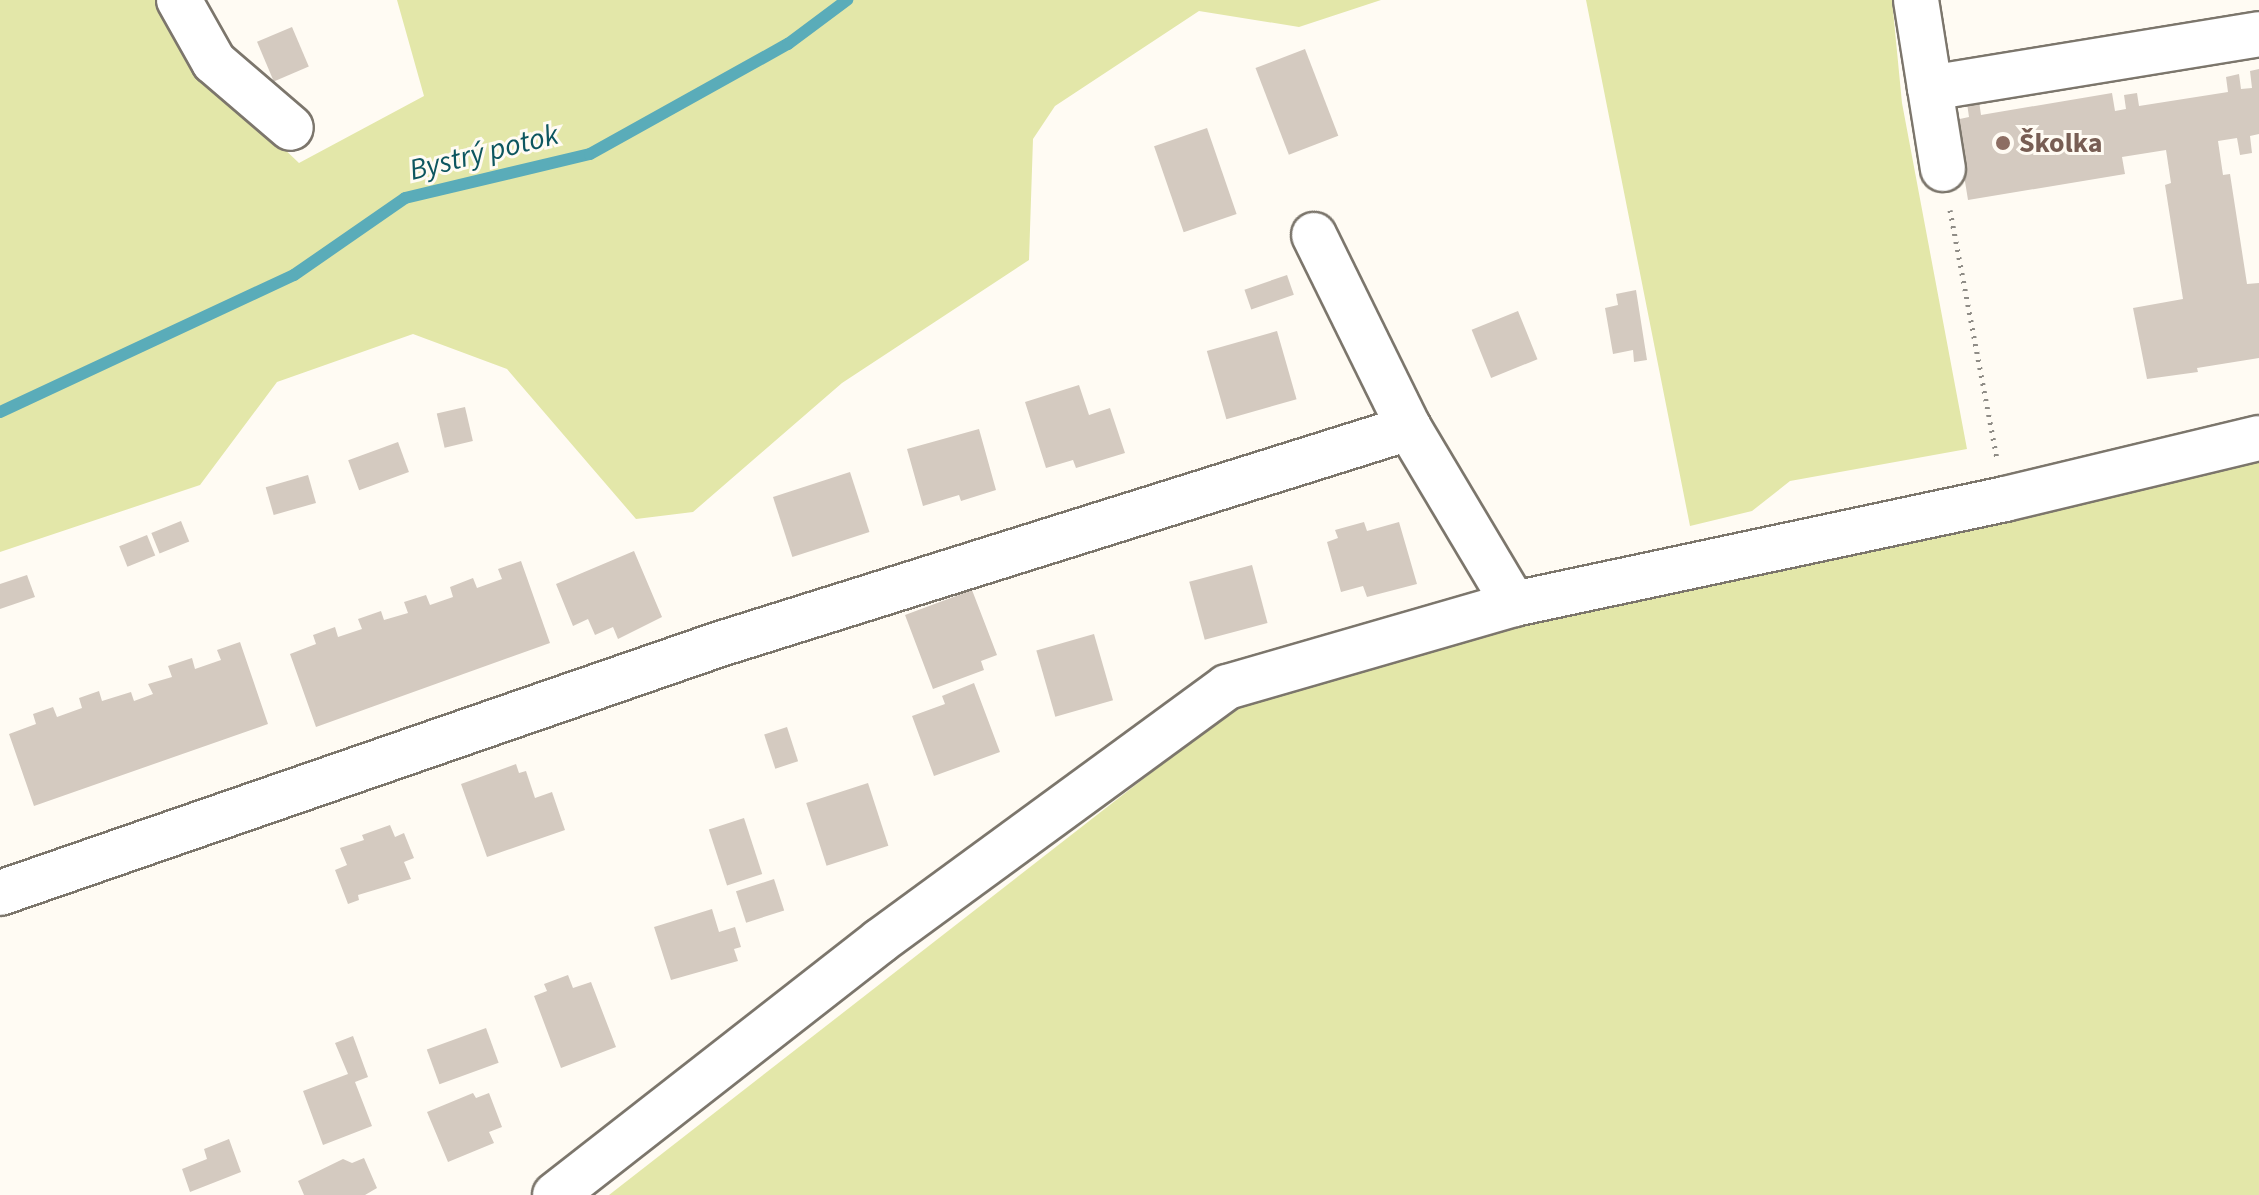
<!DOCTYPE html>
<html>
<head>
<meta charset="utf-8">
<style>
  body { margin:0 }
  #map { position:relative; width:2259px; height:1195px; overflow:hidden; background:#fffbf3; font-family:"Source Sans 3",sans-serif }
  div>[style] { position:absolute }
  .green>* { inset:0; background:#e3e7a9 }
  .stream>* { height:12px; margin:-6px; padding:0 6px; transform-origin:6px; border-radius:6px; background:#5aacb9 }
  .building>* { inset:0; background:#d4cac0; transform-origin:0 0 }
  .path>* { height:5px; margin-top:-2.5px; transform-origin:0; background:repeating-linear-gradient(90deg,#8f8c86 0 2px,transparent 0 8px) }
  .roads { filter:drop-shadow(2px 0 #7c766c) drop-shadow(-2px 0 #7c766c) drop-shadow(0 2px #7c766c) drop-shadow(0 -2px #7c766c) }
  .minor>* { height:44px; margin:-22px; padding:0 22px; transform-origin:22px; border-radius:22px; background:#fff }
  .dots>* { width:22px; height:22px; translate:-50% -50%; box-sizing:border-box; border:4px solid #fffbf3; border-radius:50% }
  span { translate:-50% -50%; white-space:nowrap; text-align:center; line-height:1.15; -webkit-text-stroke:6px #fffbf3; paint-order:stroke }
  .education-label { font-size:28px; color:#785e54; font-weight:700 }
  .left { translate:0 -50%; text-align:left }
  .water-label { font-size:30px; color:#0d565f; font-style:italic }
</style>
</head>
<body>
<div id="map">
  <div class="green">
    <i style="clip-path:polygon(0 0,164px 0,200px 69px,299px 163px,424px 96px,397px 0,1381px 0,1299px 27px,1199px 11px,1055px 106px,1033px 139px,1029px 260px,842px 383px,693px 512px,636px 519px,507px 369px,413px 334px,277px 382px,200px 485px,0 552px)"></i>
    <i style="clip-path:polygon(1586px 0,1892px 0,1902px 103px,1967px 449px,1790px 481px,1752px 511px,1690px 526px)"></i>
    <i style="clip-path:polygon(2259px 462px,2259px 1195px,609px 1195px,1233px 709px,1517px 624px,1700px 579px)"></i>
  </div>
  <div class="stream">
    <i style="left:0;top:412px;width:324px;rotate:-25deg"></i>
    <i style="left:294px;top:275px;width:135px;rotate:-34.7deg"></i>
    <i style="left:405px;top:198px;width:190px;rotate:-13.4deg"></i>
    <i style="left:590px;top:154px;width:227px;rotate:-29.1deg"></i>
    <i style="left:788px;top:44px;width:74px;rotate:-36.7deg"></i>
  </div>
  <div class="building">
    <i style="left:292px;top:27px;width:43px;height:38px;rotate:67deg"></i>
    <i style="left:1305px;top:49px;width:93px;height:53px;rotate:69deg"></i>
    <i style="clip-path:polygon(2259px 69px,2259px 134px,2250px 136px,2252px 153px,2240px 155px,2237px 138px,2218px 141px,2223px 175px,2230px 174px,2247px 284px,2259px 283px,2259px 358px,2197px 368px,2198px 372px,2147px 379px,2133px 308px,2183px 299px,2165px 185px,2171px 183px,2166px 150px,2122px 157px,2125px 174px,1968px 200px,1955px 120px,1969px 117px,1967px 103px,1979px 101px,1981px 115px,2112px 93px,2115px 111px,2126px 109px,2124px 95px,2137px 93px,2139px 106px,2228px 92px,2226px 77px,2239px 74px,2241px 89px,2252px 88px,2250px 71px)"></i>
    <i style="left:1207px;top:128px;width:91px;height:56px;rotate:71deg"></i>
    <i style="left:1287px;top:275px;width:21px;height:45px;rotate:71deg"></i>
    <i style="clip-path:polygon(1636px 290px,1647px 360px,1634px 362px,1633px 350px,1613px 354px,1605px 308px,1618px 305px,1616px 294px)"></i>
    <i style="left:1518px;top:311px;width:52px;height:50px;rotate:68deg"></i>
    <i style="left:1277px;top:331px;width:71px;height:73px;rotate:74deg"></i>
    <i style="clip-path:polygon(1079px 385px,1089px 415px,1110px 408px,1125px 453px,1076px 468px,1073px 460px,1046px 468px,1025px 402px)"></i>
    <i style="left:465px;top:407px;width:35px;height:29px;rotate:77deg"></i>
    <i style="clip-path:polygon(979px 429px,996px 490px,961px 501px,959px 495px,923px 506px,907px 449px)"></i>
    <i style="left:398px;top:442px;width:32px;height:53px;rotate:70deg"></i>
    <i style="left:850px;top:472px;width:63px;height:81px;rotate:72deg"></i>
    <i style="left:308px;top:475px;width:29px;height:44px;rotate:74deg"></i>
    <i style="left:181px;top:521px;width:22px;height:32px;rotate:68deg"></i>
    <i style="clip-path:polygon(1364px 522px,1367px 531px,1399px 522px,1417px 584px,1367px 597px,1363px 586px,1341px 592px,1327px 542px,1338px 538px,1335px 530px)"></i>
    <i style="left:147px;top:535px;width:22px;height:30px;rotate:68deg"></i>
    <i style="clip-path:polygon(634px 551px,662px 617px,618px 639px,613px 627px,595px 635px,588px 619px,573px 626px,556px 584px)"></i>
    <i style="clip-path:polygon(521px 561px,550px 643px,316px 727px,290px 654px,316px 644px,313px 635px,335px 627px,338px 637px,362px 629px,358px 619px,381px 611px,384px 620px,408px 613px,404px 602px,426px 595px,430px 605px,453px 597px,450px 587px,473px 578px,477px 588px,502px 579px,498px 569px)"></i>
    <i style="left:1252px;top:565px;width:60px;height:65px;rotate:75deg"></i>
    <i style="clip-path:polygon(27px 575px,35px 597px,0 609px,0 584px)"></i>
    <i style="clip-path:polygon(972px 590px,997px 655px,981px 661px,984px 670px,933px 689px,905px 615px)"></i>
    <i style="left:1094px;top:634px;width:69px;height:60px;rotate:74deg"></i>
    <i style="clip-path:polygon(240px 642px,268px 724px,34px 806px,9px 734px,36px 724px,33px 714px,53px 707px,57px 717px,82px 708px,79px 698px,99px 691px,102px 701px,131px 692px,134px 701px,153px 694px,148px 684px,172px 677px,168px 666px,192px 658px,195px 669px,221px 660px,217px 650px)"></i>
    <i style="clip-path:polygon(974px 683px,1000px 752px,934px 776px,912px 716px,945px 704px,942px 696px)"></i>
    <i style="left:787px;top:727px;width:36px;height:24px;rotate:72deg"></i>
    <i style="clip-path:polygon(516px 764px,519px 773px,526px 771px,535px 798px,552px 792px,565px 830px,487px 857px,461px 784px)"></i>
    <i style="left:868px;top:783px;width:66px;height:65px;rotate:72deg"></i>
    <i style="left:744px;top:818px;width:59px;height:37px;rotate:72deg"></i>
    <i style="clip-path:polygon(390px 825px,395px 837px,404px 833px,414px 858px,404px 862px,411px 879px,358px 895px,359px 900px,348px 904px,335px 870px,347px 865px,340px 848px,364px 840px,362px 835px)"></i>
    <i style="left:774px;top:879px;width:33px;height:40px;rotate:72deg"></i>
    <i style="clip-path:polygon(712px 909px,719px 932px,735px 927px,741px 947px,734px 949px,738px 961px,671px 980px,654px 927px)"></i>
    <i style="clip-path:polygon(568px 975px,573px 988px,591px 982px,616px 1047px,561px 1068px,534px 996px,547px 991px,544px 984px)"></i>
    <i style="left:486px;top:1028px;width:37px;height:63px;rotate:70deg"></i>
    <i style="clip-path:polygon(353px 1036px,368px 1077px,355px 1082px,372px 1126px,323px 1145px,303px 1091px,348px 1074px,335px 1043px)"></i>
    <i style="clip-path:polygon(473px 1093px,476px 1098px,489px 1093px,502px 1127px,489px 1132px,494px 1143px,448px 1162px,427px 1112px)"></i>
    <i style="clip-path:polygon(229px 1139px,241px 1172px,190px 1192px,182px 1169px,207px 1159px,204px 1149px)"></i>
    <i style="clip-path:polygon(364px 1158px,377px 1188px,365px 1195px,304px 1195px,298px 1181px,343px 1159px,352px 1163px)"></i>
  </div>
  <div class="path">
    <i style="left:1950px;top:210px;width:253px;rotate:79.3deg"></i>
  </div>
  <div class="roads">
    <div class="minor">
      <i style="left:179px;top:0;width:71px;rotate:60.6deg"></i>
      <i style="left:214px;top:62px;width:101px;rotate:40.6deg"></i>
      <i style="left:1916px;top:0;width:89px;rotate:81deg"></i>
      <i style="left:1930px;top:88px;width:333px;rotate:-9.3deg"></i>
      <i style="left:1930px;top:88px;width:82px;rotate:80.9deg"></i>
      <i style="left:1314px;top:235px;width:215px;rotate:63.8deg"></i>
      <i style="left:1409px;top:428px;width:205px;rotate:59.2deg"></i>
      <i style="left:0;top:893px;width:762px;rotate:-19.08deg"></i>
      <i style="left:720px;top:644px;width:722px;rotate:-17.41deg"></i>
      <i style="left:555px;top:1195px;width:412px;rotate:-38deg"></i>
      <i style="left:880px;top:941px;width:430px;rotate:-36.2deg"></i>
      <i style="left:1227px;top:687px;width:299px;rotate:-16.1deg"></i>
      <i style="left:1514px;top:604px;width:502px;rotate:-12.07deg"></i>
      <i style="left:2005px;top:499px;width:261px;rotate:-13.5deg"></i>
    </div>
  </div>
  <div class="dots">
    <i style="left:2003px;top:143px;background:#8d6e63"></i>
  </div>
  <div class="education-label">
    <span class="left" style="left:2019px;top:143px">Školka</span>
  </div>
  <div class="water-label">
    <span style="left:484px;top:153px;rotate:-14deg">Bystrý potok</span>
  </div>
</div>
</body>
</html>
